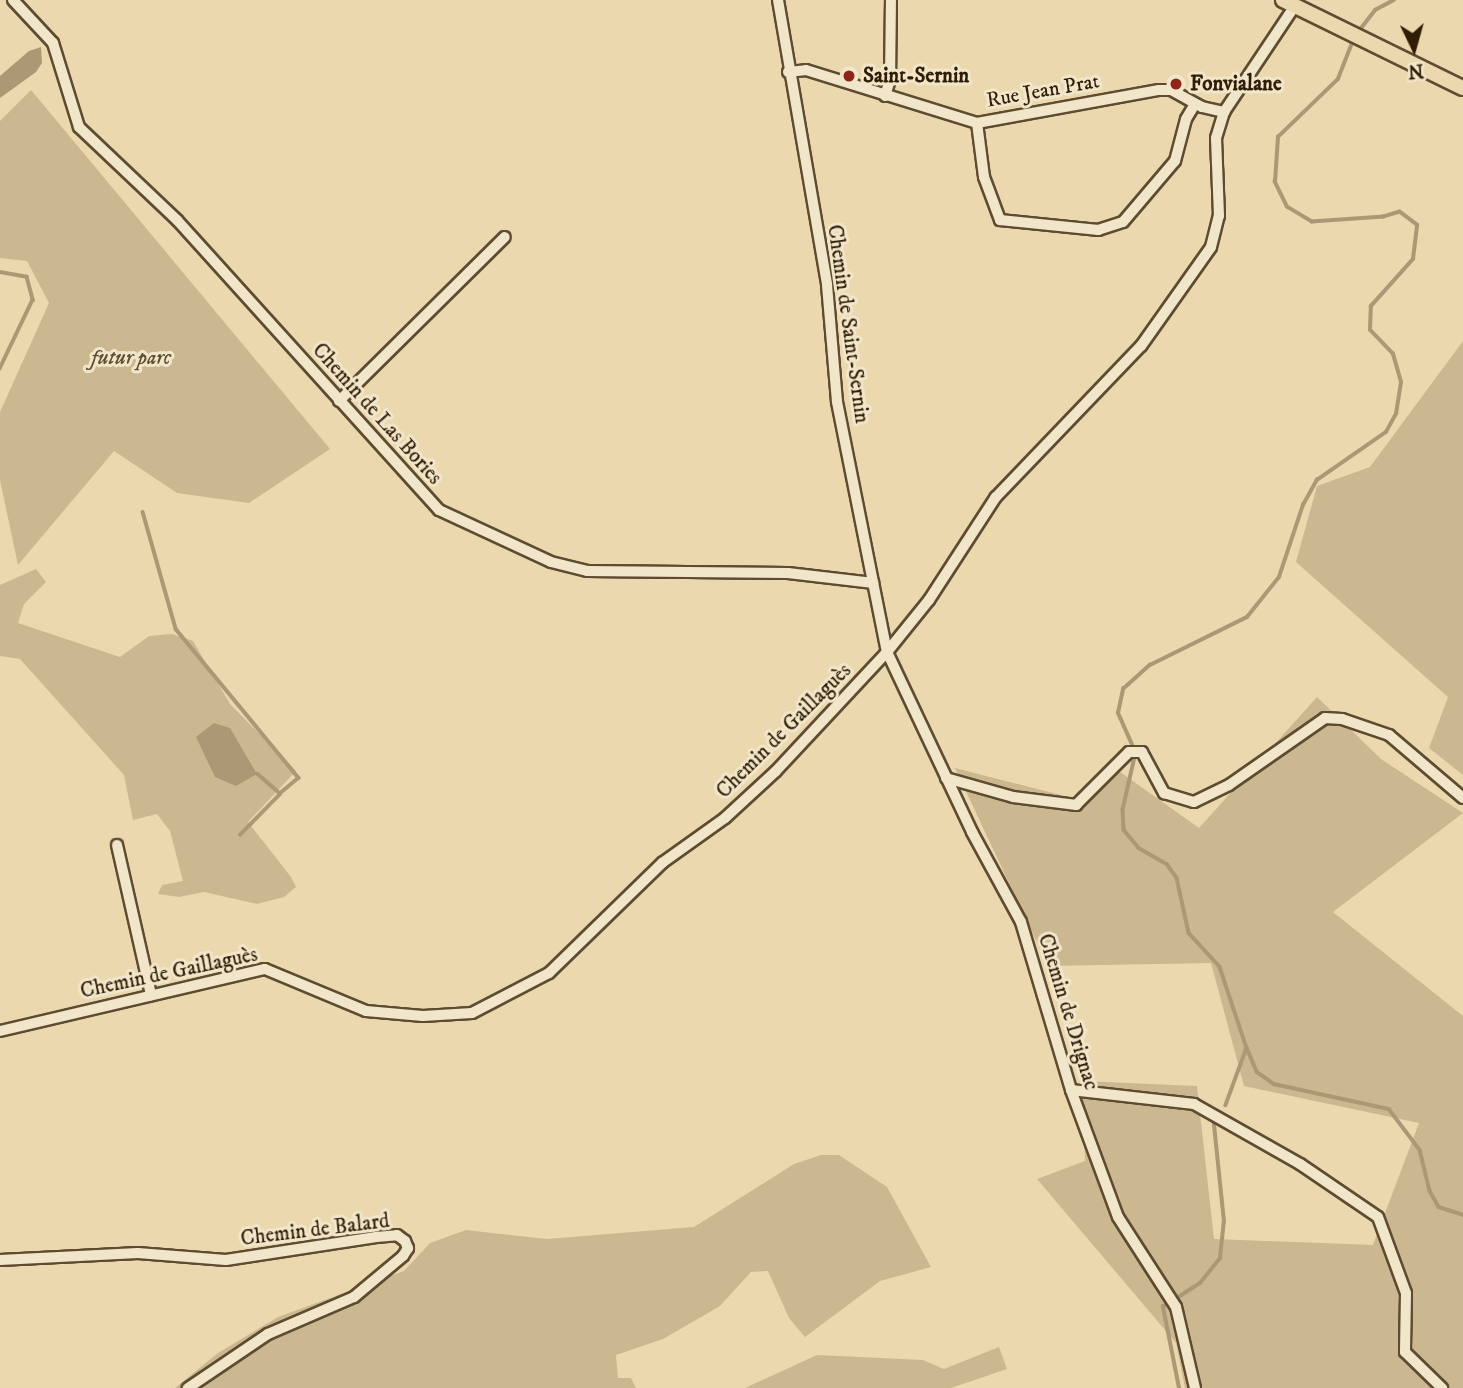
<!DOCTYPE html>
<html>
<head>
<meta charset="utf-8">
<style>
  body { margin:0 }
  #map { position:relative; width:1463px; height:1388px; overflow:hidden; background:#ebd8ae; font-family:"IM FELL DW Pica",serif }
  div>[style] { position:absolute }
  .green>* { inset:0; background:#cbb891 }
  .water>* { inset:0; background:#ab9875 }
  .stream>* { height:3.5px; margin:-1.75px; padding:0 1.75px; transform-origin:1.75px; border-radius:1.75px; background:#ab9875 }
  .roads { filter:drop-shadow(2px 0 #5e4c30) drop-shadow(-2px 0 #5e4c30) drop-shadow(0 2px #5e4c30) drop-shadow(0 -2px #5e4c30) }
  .minor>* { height:10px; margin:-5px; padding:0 5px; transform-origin:5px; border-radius:5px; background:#f2e6ca }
  .major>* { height:14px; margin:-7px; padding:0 7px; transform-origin:7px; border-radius:7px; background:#ebd8ae }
  .dots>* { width:19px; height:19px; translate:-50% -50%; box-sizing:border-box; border:4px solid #f2e6ca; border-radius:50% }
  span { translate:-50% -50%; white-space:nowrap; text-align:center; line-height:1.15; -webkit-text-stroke:6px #f2e6ca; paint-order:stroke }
  .poi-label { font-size:21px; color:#2f1d06; font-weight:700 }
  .left { translate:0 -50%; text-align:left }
  .street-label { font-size:21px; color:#2f1d06 }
  .park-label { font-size:21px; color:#5e4c30; font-style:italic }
  .north { position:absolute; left:1379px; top:14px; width:70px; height:70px; -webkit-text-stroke:5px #f2e6ca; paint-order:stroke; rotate:175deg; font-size:19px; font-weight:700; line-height:28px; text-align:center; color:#2f1d06 }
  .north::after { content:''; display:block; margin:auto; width:24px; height:32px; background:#2f1d06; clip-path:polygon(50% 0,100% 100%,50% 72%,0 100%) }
</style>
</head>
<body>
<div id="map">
  <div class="green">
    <i style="clip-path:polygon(31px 90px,330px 449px,249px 503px,177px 493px,114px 451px,18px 565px,0 480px,0 412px,49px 303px,27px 261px,0 258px,0 121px)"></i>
    <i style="clip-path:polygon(1463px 341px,1463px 775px,1429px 748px,1448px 697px,1296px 562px,1317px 486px,1370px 467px)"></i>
    <i style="clip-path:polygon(36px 569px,46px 582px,24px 604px,18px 623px,120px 657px,149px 636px,172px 634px,193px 641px,230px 704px,296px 771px,248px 822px,291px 877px,296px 887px,284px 897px,257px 904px,204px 892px,179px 897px,158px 894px,162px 885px,183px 881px,170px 831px,157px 814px,133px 820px,124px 775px,20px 659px,0 656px,0 585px)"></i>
    <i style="clip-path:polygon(1317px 697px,1381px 759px,1463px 813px,1333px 912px,1463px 1016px,1463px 1388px,1185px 1388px,1176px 1343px,1037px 1179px,1085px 1161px,1082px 1081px,1197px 1086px,1214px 1239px,1373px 1245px,1419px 1123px,1244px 1086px,1211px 963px,1048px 966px,955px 768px,1080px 800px,1116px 769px,1199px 828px)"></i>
    <i style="clip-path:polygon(821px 1155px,839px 1155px,887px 1187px,931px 1267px,880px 1281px,805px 1337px,789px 1318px,768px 1271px,751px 1272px,720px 1306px,663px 1339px,616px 1355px,618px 1378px,631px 1378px,636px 1388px,175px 1388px,218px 1353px,278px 1317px,404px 1271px,430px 1243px,466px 1230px,547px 1239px,694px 1227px,794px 1164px)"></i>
    <i style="clip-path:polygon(999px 1347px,1007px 1369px,951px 1388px,745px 1388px,817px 1355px,923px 1360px,944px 1369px)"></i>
  </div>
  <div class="water">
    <i style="clip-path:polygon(41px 47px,42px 63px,36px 72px,0 98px,0 76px,29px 51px)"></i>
    <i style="clip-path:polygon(214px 723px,230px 728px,257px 774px,236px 786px,215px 777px,196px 737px)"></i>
  </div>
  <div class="stream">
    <i style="left:1358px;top:32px;width:28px;rotate:-52deg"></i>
    <i style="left:1375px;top:10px;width:21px;rotate:-28deg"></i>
    <i style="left:0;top:272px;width:27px;rotate:10deg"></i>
    <i style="left:27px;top:277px;width:24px;rotate:75deg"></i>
    <i style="left:33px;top:300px;width:76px;rotate:115.6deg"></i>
    <i style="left:143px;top:512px;width:122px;rotate:74.2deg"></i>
    <i style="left:176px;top:629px;width:193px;rotate:50.5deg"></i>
    <i style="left:299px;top:778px;width:25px;rotate:140deg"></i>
    <i style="left:1133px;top:747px;width:37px;rotate:-114deg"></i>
    <i style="left:1118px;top:713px;width:25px;rotate:-78deg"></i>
    <i style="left:1123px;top:689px;width:36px;rotate:-42deg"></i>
    <i style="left:1150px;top:665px;width:108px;rotate:-26.3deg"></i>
    <i style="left:1247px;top:617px;width:51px;rotate:-51.3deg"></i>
    <i style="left:1279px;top:577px;width:76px;rotate:-71.6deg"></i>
    <i style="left:1303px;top:505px;width:29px;rotate:-61deg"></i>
    <i style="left:1317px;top:480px;width:84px;rotate:-34.8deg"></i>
    <i style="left:1386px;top:432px;width:21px;rotate:-61deg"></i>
    <i style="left:1396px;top:414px;width:32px;rotate:-81deg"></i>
    <i style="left:1401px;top:382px;width:29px;rotate:-106deg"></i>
    <i style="left:1393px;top:354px;width:33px;rotate:-134deg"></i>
    <i style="left:1370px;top:330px;width:24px;rotate:-88deg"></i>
    <i style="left:1371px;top:306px;width:63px;rotate:-48.2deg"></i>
    <i style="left:1413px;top:259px;width:34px;rotate:-83deg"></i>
    <i style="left:1417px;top:225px;width:21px;rotate:-143deg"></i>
    <i style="left:1400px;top:212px;width:17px;rotate:163deg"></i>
    <i style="left:1384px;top:217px;width:72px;rotate:176deg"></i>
    <i style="left:1312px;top:222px;width:29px;rotate:-149deg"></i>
    <i style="left:1287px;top:207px;width:28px;rotate:-116deg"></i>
    <i style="left:1275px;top:182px;width:45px;rotate:-86.2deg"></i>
    <i style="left:1278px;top:137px;width:83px;rotate:-44deg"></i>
    <i style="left:1338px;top:79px;width:44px;rotate:-68.7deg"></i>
    <i style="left:1135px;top:757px;width:54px;rotate:102.8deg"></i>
    <i style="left:1123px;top:810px;width:20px;rotate:87deg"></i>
    <i style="left:1124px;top:830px;width:23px;rotate:50deg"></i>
    <i style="left:1139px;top:848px;width:32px;rotate:30deg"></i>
    <i style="left:1167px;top:864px;width:17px;rotate:54deg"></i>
    <i style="left:1177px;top:878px;width:56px;rotate:77.7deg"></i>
    <i style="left:1189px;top:933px;width:46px;rotate:47.6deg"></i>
    <i style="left:1220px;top:967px;width:85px;rotate:71.6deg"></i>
    <i style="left:1247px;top:1048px;width:61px;rotate:110.2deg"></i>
    <i style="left:240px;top:835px;width:57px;rotate:-45.7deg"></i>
    <i style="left:280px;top:794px;width:30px;rotate:-139deg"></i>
    <i style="left:1247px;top:1048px;width:26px;rotate:67deg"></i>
    <i style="left:1257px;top:1072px;width:21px;rotate:35deg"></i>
    <i style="left:1274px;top:1084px;width:118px;rotate:12.3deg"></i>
    <i style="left:1389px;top:1109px;width:51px;rotate:52.9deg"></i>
    <i style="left:1420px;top:1150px;width:42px;rotate:76.3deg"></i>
    <i style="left:1430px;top:1191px;width:18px;rotate:61deg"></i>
    <i style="left:1439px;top:1207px;width:25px;rotate:18deg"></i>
    <i style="left:1179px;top:1388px;width:83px;rotate:-101.2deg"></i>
    <i style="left:1163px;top:1307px;width:44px;rotate:-33deg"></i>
    <i style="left:1200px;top:1283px;width:32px;rotate:-51deg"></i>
    <i style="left:1220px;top:1258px;width:36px;rotate:-84deg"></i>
    <i style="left:1224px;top:1222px;width:98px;rotate:-95.9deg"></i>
  </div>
  <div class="roads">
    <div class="minor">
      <i style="left:13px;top:0;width:59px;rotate:47.1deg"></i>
      <i style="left:53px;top:43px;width:88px;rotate:72.8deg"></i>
      <i style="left:79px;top:127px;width:135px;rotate:43.5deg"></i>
      <i style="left:177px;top:220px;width:391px;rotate:47.9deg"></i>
      <i style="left:439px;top:510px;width:123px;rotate:24.9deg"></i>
      <i style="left:551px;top:562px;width:37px;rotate:14deg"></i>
      <i style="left:587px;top:571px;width:201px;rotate:0.6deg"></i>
      <i style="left:788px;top:573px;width:86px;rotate:6.7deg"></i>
      <i style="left:778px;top:0;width:289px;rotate:80.2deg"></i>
      <i style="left:827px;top:285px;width:117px;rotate:85.1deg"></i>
      <i style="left:837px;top:402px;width:255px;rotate:78.7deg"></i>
      <i style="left:887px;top:652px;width:199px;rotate:64.7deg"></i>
      <i style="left:972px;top:832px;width:102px;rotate:61.4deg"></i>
      <i style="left:1021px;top:922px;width:175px;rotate:73.4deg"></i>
      <i style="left:1071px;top:1090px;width:135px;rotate:69.7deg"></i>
      <i style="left:1118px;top:1217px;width:107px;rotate:57.2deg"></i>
      <i style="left:1176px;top:1307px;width:83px;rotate:76.8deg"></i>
      <i style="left:788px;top:72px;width:18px;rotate:-6deg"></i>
      <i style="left:806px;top:70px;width:179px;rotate:17.2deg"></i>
      <i style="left:977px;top:123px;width:185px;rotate:-10.3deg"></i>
      <i style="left:1159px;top:90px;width:12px"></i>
      <i style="left:1171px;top:90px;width:35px;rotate:29deg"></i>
      <i style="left:1202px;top:107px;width:23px;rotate:13deg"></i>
      <i style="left:885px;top:96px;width:17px;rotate:-73deg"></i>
      <i style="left:890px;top:80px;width:80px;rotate:-89.3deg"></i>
      <i style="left:977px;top:123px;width:54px;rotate:82.6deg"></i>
      <i style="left:984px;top:177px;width:46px;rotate:69.6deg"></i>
      <i style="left:1000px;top:220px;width:99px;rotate:5.8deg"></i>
      <i style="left:1098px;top:230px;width:26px;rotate:-18deg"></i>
      <i style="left:1123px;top:222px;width:80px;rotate:-49.6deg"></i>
      <i style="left:1175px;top:161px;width:43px;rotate:-75.3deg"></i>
      <i style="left:1186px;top:119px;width:17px;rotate:-59deg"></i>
      <i style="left:339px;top:401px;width:233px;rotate:-44.7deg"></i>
      <i style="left:946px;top:778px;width:70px;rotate:15.8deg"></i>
      <i style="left:1013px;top:797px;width:64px;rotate:7.2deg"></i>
      <i style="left:1076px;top:805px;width:75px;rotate:-45deg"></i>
      <i style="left:1129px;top:752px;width:13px"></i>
      <i style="left:1142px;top:752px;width:47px;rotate:61.8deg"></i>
      <i style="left:1164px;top:793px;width:31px;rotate:17deg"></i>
      <i style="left:1194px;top:802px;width:39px;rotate:-26deg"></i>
      <i style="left:1229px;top:785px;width:117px;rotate:-34.9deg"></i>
      <i style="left:1325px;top:718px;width:17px;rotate:3deg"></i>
      <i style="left:1342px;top:719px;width:50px;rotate:18.8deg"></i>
      <i style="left:1389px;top:735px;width:97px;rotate:40.4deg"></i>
      <i style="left:117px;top:845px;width:154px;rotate:77.2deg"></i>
      <i style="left:0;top:1031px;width:272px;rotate:-13.2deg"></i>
      <i style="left:265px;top:969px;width:109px;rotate:22.6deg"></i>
      <i style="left:366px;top:1011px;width:57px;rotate:5deg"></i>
      <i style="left:423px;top:1016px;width:49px;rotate:-3.5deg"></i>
      <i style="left:472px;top:1013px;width:87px;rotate:-27.5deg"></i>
      <i style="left:549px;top:973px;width:158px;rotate:-44.2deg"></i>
      <i style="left:662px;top:863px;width:77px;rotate:-35.5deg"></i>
      <i style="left:725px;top:818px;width:69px;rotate:-42.7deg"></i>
      <i style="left:776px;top:771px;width:163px;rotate:-47deg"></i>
      <i style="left:887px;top:652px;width:67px;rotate:-51.1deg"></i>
      <i style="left:929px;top:600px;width:123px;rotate:-57deg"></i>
      <i style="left:996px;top:497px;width:209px;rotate:-46.2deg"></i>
      <i style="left:1141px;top:346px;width:121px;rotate:-54.7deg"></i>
      <i style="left:1211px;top:247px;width:32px;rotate:-76deg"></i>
      <i style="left:1219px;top:216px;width:78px;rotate:-92.2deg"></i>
      <i style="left:1216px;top:138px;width:27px;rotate:-73deg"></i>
      <i style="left:1224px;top:112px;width:126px;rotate:-56.3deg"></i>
      <i style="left:1071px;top:1090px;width:124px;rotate:6.5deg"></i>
      <i style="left:1194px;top:1104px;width:122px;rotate:29.5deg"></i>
      <i style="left:1300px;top:1164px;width:94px;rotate:34.2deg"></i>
      <i style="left:1378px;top:1217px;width:81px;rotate:69.8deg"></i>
      <i style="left:1406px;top:1293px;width:59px;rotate:91deg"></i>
      <i style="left:1405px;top:1352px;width:52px;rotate:44.2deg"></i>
      <i style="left:0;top:1260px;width:138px;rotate:-2.9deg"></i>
      <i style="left:138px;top:1253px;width:88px;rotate:4.5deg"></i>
      <i style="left:226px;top:1260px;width:152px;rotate:-8.7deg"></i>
      <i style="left:376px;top:1237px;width:21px;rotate:-5deg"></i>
      <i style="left:397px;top:1235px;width:10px;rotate:37deg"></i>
      <i style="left:405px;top:1241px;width:8px;rotate:67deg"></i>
      <i style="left:408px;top:1248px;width:9px;rotate:122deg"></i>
      <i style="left:403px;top:1256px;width:64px;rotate:140.1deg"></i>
      <i style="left:354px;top:1297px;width:94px;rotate:156.7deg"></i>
      <i style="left:268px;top:1334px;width:97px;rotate:146deg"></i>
    </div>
    <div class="major">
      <i style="left:1283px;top:0;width:200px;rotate:26.1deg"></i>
    </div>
  </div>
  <div class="dots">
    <i style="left:849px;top:76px;background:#8f2418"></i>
    <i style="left:1176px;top:84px;background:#8f2418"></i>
  </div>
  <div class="poi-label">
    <span class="left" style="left:863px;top:76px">Saint-Sernin</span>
    <span class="left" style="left:1190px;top:84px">Fonvialane</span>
  </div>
  <div class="street-label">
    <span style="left:1043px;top:91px;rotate:-10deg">Rue Jean Prat</span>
    <span style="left:848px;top:324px;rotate:82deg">Chemin de Saint-Sernin</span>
    <span style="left:377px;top:414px;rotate:48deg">Chemin de Las Bories</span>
    <span style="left:784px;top:731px;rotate:-45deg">Chemin de Gaillaguès</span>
    <span style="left:169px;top:973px;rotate:-12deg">Chemin de Gaillaguès</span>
    <span style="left:1068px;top:1012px;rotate:73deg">Chemin de Drignac</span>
    <span style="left:315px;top:1230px;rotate:-7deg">Chemin de Balard</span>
  </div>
  <div class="park-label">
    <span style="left:131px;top:358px">futur parc</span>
  </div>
  <div class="north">N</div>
</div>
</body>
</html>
